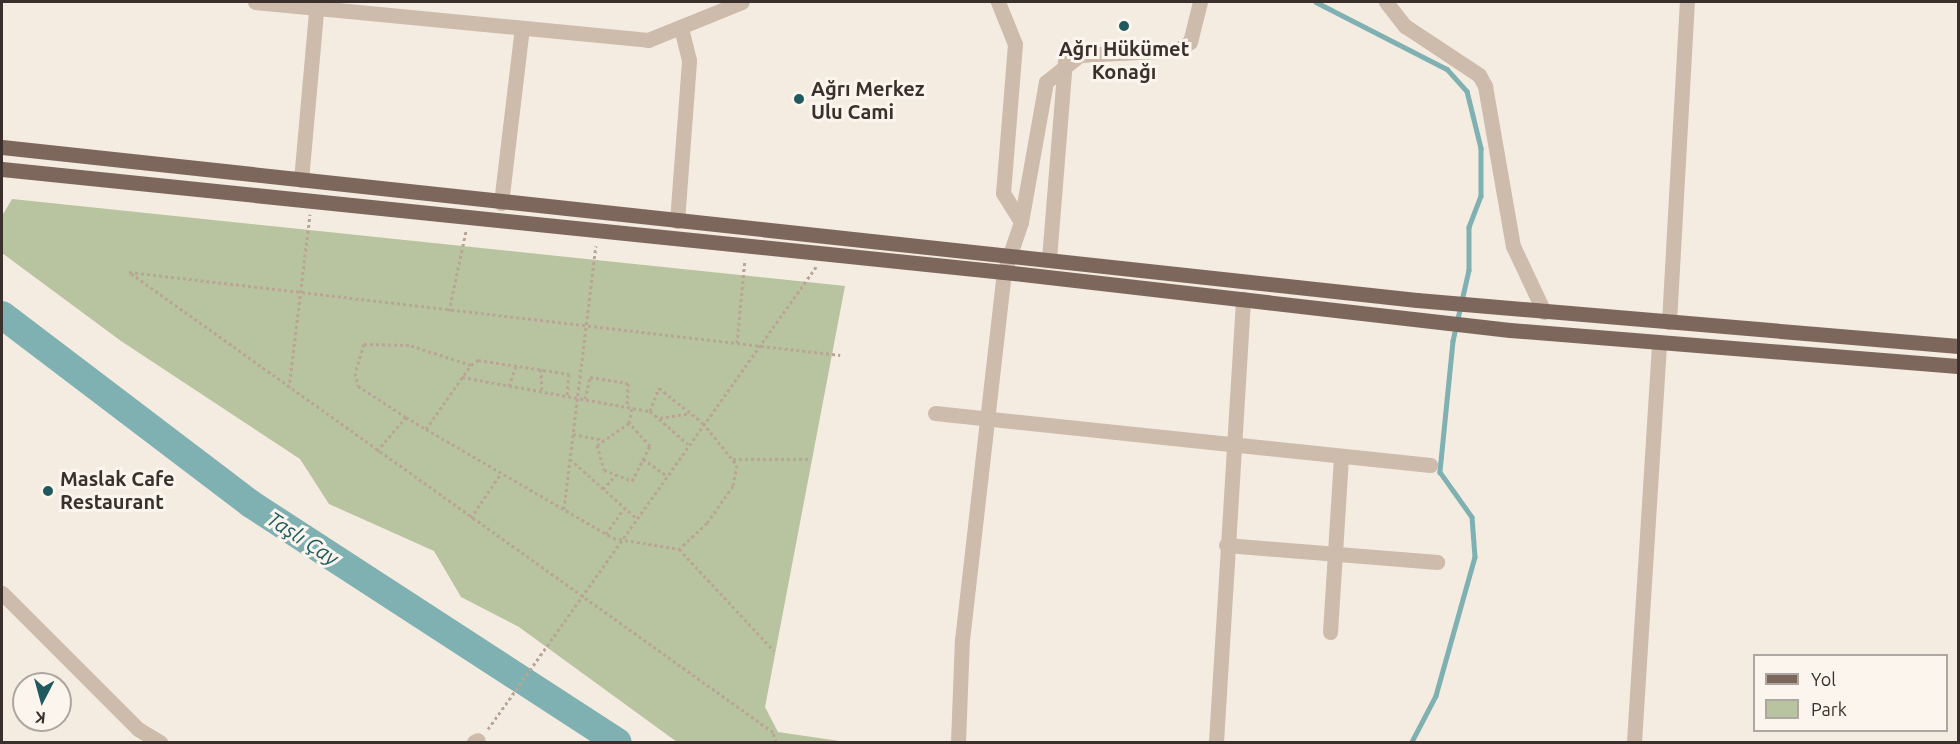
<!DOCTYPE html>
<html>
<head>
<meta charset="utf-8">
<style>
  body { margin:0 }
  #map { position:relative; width:1960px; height:744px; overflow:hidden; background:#f4ebe1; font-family:Ubuntu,sans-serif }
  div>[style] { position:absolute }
  .green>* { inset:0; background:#b8c4a0 }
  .stream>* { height:4.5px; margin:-2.25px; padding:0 2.25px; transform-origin:2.25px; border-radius:2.25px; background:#7fb0b2 }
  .river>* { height:28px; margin:-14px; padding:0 14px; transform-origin:14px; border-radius:14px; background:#7fb0b2 }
  .path>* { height:3px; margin-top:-1.5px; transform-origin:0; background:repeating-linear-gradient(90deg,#b9a596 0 3px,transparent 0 6px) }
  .minor>* { height:15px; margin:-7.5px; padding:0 7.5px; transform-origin:7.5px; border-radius:7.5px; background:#cdbbac }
  .major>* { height:15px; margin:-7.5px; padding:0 7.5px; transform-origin:7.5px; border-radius:7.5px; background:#7d675c }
  .dots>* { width:16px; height:16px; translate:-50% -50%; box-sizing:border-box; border:3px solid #fbf5ee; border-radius:50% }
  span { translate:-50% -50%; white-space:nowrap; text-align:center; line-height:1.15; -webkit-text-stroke:6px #fbf5ee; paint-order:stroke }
  .poi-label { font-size:20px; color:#3b302b; font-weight:700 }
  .left { translate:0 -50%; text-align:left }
  .water-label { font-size:21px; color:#1f5a5e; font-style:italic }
  .frame { position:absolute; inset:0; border:3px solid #3b302b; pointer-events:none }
  .legend { position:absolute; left:1753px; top:654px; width:195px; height:78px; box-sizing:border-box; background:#fbf5ee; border:2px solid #aea6a0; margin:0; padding:8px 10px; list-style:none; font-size:18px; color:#3b302b }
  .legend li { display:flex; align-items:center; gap:12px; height:30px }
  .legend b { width:30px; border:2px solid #aea6a0 }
  .north { position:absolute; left:12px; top:672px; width:60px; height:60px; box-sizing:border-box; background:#fbf5ee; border:2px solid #aea6a0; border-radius:50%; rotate:186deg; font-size:16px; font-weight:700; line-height:24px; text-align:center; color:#3b302b }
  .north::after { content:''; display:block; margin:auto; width:21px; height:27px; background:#1f5a5e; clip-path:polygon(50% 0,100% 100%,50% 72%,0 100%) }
</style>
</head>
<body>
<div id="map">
  <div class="green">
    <i style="clip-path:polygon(12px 199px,845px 286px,765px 707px,778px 732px,846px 742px,677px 742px,519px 627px,461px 597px,434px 551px,329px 504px,300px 459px,121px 341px,2px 253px,2px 216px)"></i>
  </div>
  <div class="stream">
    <i style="left:1316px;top:2px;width:147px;rotate:27.1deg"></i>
    <i style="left:1447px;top:69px;width:30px;rotate:48deg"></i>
    <i style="left:1467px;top:91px;width:59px;rotate:76.2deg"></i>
    <i style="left:1481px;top:148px;width:48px;rotate:90deg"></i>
    <i style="left:1481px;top:196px;width:33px;rotate:111deg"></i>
    <i style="left:1469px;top:227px;width:43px;rotate:90deg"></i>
    <i style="left:1469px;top:270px;width:73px;rotate:102.7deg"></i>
    <i style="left:1453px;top:341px;width:132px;rotate:95.7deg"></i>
    <i style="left:1440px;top:472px;width:55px;rotate:54.6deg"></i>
    <i style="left:1472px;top:517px;width:40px;rotate:85.7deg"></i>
    <i style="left:1475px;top:557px;width:144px;rotate:105.7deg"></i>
    <i style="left:1436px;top:696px;width:52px;rotate:117.6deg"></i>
  </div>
  <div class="river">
    <i style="left:2px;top:315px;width:313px;rotate:37.2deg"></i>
    <i style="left:251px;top:504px;width:437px;rotate:33deg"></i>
  </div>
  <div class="path">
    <i style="left:449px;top:311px;width:82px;rotate:-78deg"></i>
    <i style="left:737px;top:343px;width:84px;rotate:-84.6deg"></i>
    <i style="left:471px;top:365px;width:9px;rotate:-36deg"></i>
    <i style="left:478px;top:360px;width:92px;rotate:8.7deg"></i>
    <i style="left:569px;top:374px;width:22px;rotate:95deg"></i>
    <i style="left:541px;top:369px;width:23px;rotate:88deg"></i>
    <i style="left:462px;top:377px;width:191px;rotate:10.3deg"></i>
    <i style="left:650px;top:411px;width:50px;rotate:41deg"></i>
    <i style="left:509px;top:386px;width:21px;rotate:-71deg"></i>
    <i style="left:289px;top:388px;width:175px;rotate:-83.1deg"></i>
    <i style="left:585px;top:399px;width:23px;rotate:-77deg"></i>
    <i style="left:590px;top:377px;width:38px;rotate:9deg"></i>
    <i style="left:628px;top:383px;width:24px;rotate:92deg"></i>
    <i style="left:650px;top:411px;width:25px;rotate:-69deg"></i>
    <i style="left:659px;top:388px;width:56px;rotate:38.5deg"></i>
    <i style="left:703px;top:423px;width:54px;rotate:51deg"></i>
    <i style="left:737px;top:465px;width:21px;rotate:101deg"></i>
    <i style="left:733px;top:486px;width:45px;rotate:125.1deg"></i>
    <i style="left:707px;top:523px;width:38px;rotate:137deg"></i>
    <i style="left:660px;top:418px;width:30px;rotate:-9deg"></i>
    <i style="left:629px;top:423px;width:39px;rotate:145deg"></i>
    <i style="left:597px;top:445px;width:26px;rotate:74deg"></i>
    <i style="left:604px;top:470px;width:30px;rotate:21deg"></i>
    <i style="left:632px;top:481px;width:39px;rotate:-63deg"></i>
    <i style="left:650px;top:446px;width:31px;rotate:-132deg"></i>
    <i style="left:629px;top:423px;width:16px;rotate:-79deg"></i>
    <i style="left:426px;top:429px;width:78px;rotate:-54.9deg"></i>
    <i style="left:471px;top:365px;width:65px;rotate:-162.1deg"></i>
    <i style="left:409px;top:345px;width:45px;rotate:-178.7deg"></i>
    <i style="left:364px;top:344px;width:30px;rotate:107deg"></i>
    <i style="left:355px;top:373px;width:13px;rotate:77deg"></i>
    <i style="left:358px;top:386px;width:57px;rotate:32.9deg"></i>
    <i style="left:406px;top:417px;width:23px;rotate:31deg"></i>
    <i style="left:426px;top:429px;width:216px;rotate:30.2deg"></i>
    <i style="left:613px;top:538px;width:67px;rotate:9.5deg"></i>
    <i style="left:679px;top:549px;width:139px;rotate:47deg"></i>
    <i style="left:573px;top:434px;width:31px;rotate:11deg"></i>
    <i style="left:377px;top:451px;width:45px;rotate:-49.5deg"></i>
    <i style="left:570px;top:459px;width:87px;rotate:41.7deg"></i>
    <i style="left:643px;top:459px;width:28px;rotate:35deg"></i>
    <i style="left:733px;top:459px;width:77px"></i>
    <i style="left:603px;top:489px;width:19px;rotate:-47deg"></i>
    <i style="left:564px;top:509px;width:265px;rotate:-83.1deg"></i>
    <i style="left:471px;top:518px;width:54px;rotate:-56.3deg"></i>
    <i style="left:606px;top:534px;width:32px;rotate:-55deg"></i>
    <i style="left:488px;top:729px;width:567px;rotate:-54.63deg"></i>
    <i style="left:776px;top:742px;width:10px;rotate:-107deg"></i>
    <i style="left:773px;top:732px;width:791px;rotate:-144.46deg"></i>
    <i style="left:129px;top:272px;width:716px;rotate:6.66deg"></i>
  </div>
  <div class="minor">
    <i style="left:255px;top:2px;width:395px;rotate:5.5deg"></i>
    <i style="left:648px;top:40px;width:101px;rotate:-22deg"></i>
    <i style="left:998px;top:2px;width:45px;rotate:68deg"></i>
    <i style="left:1015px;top:44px;width:149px;rotate:94.6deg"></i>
    <i style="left:1003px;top:193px;width:34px;rotate:58deg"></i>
    <i style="left:1386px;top:2px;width:31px;rotate:52deg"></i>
    <i style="left:1405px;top:26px;width:89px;rotate:33.5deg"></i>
    <i style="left:1479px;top:75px;width:13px;rotate:61deg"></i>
    <i style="left:1485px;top:86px;width:162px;rotate:80.1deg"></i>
    <i style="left:1513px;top:246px;width:73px;rotate:64.8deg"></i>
    <i style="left:301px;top:180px;width:179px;rotate:-84.9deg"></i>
    <i style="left:501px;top:203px;width:176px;rotate:-83.2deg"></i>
    <i style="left:677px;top:221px;width:161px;rotate:-85.7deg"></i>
    <i style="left:689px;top:60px;width:34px;rotate:-104deg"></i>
    <i style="left:1049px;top:259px;width:198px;rotate:-85.4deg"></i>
    <i style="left:1669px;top:322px;width:321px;rotate:-86.8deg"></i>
    <i style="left:935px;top:413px;width:498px;rotate:6deg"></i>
    <i style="left:1226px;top:545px;width:212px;rotate:4.6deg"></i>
    <i style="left:2px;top:593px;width:192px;rotate:45deg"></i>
    <i style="left:138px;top:729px;width:26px;rotate:31deg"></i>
    <i style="left:1330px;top:632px;width:175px;rotate:-86.4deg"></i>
    <i style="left:474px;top:742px;width:4px;rotate:-27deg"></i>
    <i style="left:958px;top:742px;width:102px;rotate:-87.8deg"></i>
    <i style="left:962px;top:640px;width:370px;rotate:-83.5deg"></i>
    <i style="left:1004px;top:272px;width:53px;rotate:-71.2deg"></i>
    <i style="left:1021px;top:222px;width:142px;rotate:-79.9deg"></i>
    <i style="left:1046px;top:82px;width:43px;rotate:-38.5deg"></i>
    <i style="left:1080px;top:55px;width:97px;rotate:-3deg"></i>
    <i style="left:1177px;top:50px;width:15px;rotate:-32deg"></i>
    <i style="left:1190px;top:42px;width:41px;rotate:-76deg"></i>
    <i style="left:1216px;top:742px;width:444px;rotate:-86.5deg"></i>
    <i style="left:1634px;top:742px;width:400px;rotate:-86.4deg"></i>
  </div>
  <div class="major">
    <i style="left:2px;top:147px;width:1423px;rotate:6.17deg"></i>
    <i style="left:1417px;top:300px;width:543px;rotate:4.86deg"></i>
    <i style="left:2px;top:169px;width:1007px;rotate:5.87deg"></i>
    <i style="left:1004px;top:272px;width:509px;rotate:6.54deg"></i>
    <i style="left:1510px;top:330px;width:449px;rotate:4.6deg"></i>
  </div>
  <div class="dots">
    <i style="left:1124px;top:26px;background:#1f5a5e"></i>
    <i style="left:799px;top:99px;background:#1f5a5e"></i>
    <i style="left:48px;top:491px;background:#1f5a5e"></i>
  </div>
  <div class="poi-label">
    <span style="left:1124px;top:60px">Ağrı Hükümet<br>Konağı</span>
    <span class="left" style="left:811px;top:100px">Ağrı Merkez<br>Ulu Cami</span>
    <span class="left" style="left:60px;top:490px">Maslak Cafe<br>Restaurant</span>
  </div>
  <div class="water-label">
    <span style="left:303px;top:538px;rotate:33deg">Taşlı Çay</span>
  </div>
  <div class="frame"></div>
  <ul class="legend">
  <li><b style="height:8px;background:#7d675c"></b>Yol</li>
  <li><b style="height:16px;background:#b8c4a0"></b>Park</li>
  </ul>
  <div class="north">K</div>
</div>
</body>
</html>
